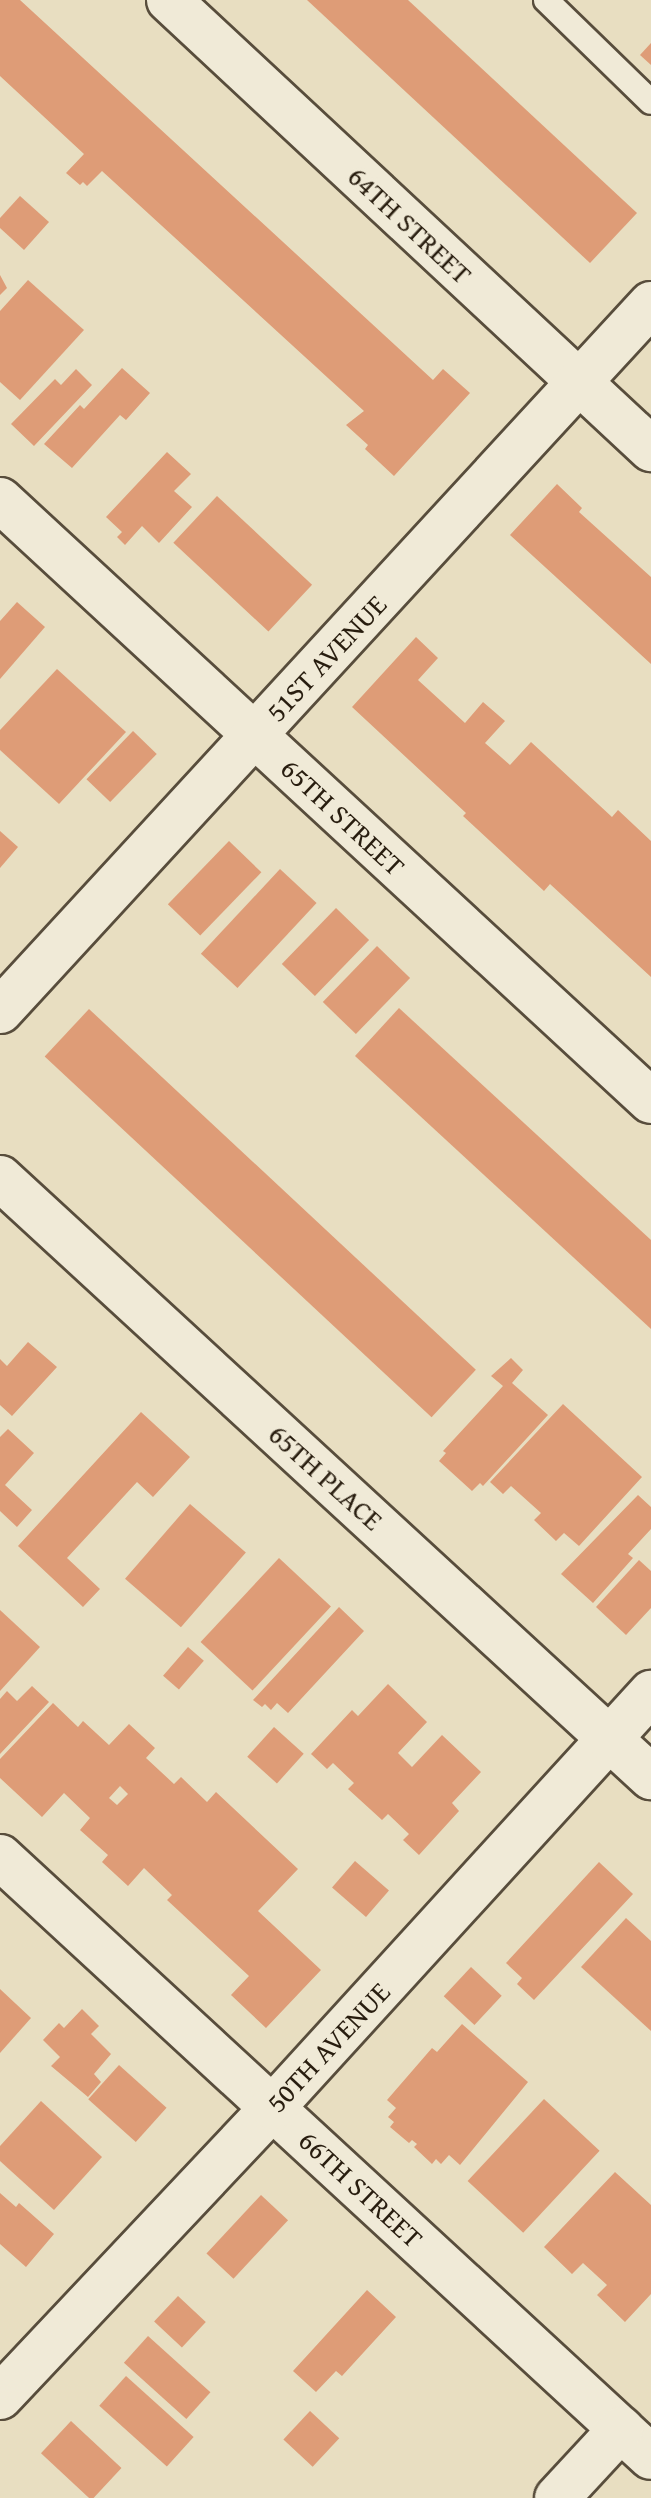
<!DOCTYPE html>
<html>
<head>
<meta charset="utf-8">
<style>
  body { margin:0 }
  #map { position:relative; width:651px; height:2498px; overflow:hidden; background:#e8dec1; font-family:"Gentium Book Plus",serif }
  div>[style] { position:absolute }
  .building>* { inset:0; background:#de9c77; transform-origin:0 0 }
  .roads { filter:drop-shadow(2px 0 #584d3c) drop-shadow(-2px 0 #584d3c) drop-shadow(0 2px #584d3c) drop-shadow(0 -2px #584d3c) }
  .service>* { height:24px; margin:-12px; padding:0 12px; transform-origin:12px; border-radius:12px; background:#f0ead7 }
  .minor>* { height:44px; margin:-22px; padding:0 22px; transform-origin:22px; border-radius:22px; background:#f0ead7 }
  .tertiary>* { height:44px; margin:-22px; padding:0 22px; transform-origin:22px; border-radius:22px; background:#f0ead7 }
  span { translate:-50% -50%; white-space:nowrap; text-align:center; line-height:1.15; -webkit-text-stroke:6px #f0ead7; paint-order:stroke }
  .street-label { font-size:28px; color:#281d0f }
</style>
</head>
<body>
<div id="map">
  <div class="building">
    <i style="clip-path:polygon(0 0,20px 0,433px 380px,443px 369px,470px 393px,394px 476px,365px 449px,368px 445px,346px 425px,364px 411px,102px 171px,87px 186px,83px 182px,80px 185px,66px 173px,84px 154px,0 76px)"></i>
    <i style="clip-path:polygon(307px 0,408px 0,637px 213px,590px 263px)"></i>
    <i style="clip-path:polygon(651px 43px,651px 65px,640px 55px)"></i>
    <i style="clip-path:polygon(20px 196px,49px 222px,24px 250px,0 228px,0 218px)"></i>
    <i style="clip-path:polygon(0 275px,7px 288px,0 295px)"></i>
    <i style="clip-path:polygon(28px 280px,84px 330px,20px 400px,0 382px,0 311px)"></i>
    <i style="clip-path:polygon(122px 368px,150px 393px,126px 420px,120px 415px,72px 468px,44px 444px,80px 405px,84px 409px)"></i>
    <i style="clip-path:polygon(76px 369px,92px 385px,34px 446px,11px 424px,55px 379px,61px 385px)"></i>
    <i style="clip-path:polygon(167px 452px,191px 474px,174px 491px,192px 507px,159px 543px,142px 526px,125px 545px,117px 537px,122px 532px,106px 517px)"></i>
    <i style="clip-path:polygon(557px 484px,582px 508px,579px 512px,651px 577px,651px 664px,510px 535px)"></i>
    <i style="left:217px;top:496px;width:130px;height:64px;rotate:43deg"></i>
    <i style="clip-path:polygon(17px 602px,45px 627px,0 679px,0 621px)"></i>
    <i style="clip-path:polygon(416px 637px,438px 658px,418px 680px,465px 723px,483px 702px,505px 721px,485px 743px,510px 765px,531px 742px,612px 817px,618px 810px,651px 841px,651px 977px,550px 884px,544px 891px,463px 816px,466px 813px,352px 707px)"></i>
    <i style="clip-path:polygon(57px 669px,126px 732px,59px 804px,0 750px,0 730px)"></i>
    <i style="left:133px;top:731px;width:33px;height:67px;rotate:44deg"></i>
    <i style="clip-path:polygon(0 831px,18px 847px,0 868px)"></i>
    <i style="left:229px;top:841px;width:45px;height:88px;rotate:44deg"></i>
    <i style="left:280px;top:869px;width:50px;height:116px;rotate:43deg"></i>
    <i style="left:336px;top:908px;width:46px;height:78px;rotate:44deg"></i>
    <i style="left:377px;top:946px;width:46px;height:78px;rotate:44deg"></i>
    <i style="clip-path:polygon(399px 1008px,651px 1240px,651px 1329px,355px 1056px)"></i>
    <i style="left:89px;top:1009px;width:529px;height:65px;rotate:43deg"></i>
    <i style="clip-path:polygon(28px 1342px,57px 1367px,12px 1416px,0 1405px,0 1359px,7px 1366px)"></i>
    <i style="clip-path:polygon(511px 1358px,523px 1370px,512px 1383px,548px 1415px,483px 1486px,480px 1483px,472px 1491px,439px 1461px,446px 1453px,443px 1451px,503px 1386px,491px 1376px)"></i>
    <i style="clip-path:polygon(563px 1404px,642px 1477px,579px 1546px,564px 1533px,556px 1541px,534px 1520px,541px 1513px,511px 1486px,503px 1494px,490px 1482px)"></i>
    <i style="clip-path:polygon(141px 1412px,190px 1457px,153px 1497px,137px 1482px,67px 1558px,100px 1589px,83px 1607px,18px 1546px)"></i>
    <i style="clip-path:polygon(8px 1429px,34px 1453px,5px 1485px,32px 1510px,17px 1527px,0 1511px,0 1437px)"></i>
    <i style="clip-path:polygon(638px 1495px,651px 1507px,651px 1529px,628px 1554px,633px 1558px,593px 1603px,561px 1574px)"></i>
    <i style="left:190px;top:1504px;width:74px;height:99px;rotate:41deg"></i>
    <i style="left:279px;top:1558px;width:71px;height:115px;rotate:43deg"></i>
    <i style="clip-path:polygon(639px 1560px,651px 1571px,651px 1608px,626px 1635px,596px 1607px)"></i>
    <i style="clip-path:polygon(339px 1607px,364px 1631px,288px 1713px,277px 1703px,271px 1710px,265px 1704px,262px 1707px,253px 1700px)"></i>
    <i style="clip-path:polygon(0 1610px,40px 1647px,0 1691px)"></i>
    <i style="left:188px;top:1647px;width:21px;height:38px;rotate:41deg"></i>
    <i style="clip-path:polygon(388px 1684px,427px 1722px,398px 1753px,412px 1767px,442px 1735px,481px 1772px,452px 1803px,459px 1811px,419px 1855px,403px 1840px,409px 1834px,388px 1814px,382px 1820px,348px 1789px,354px 1783px,333px 1763px,327px 1769px,311px 1754px,352px 1710px,358px 1716px)"></i>
    <i style="clip-path:polygon(32px 1686px,49px 1702px,0 1754px,0 1699px,7px 1691px,17px 1701px)"></i>
    <i style="clip-path:polygon(evenodd,53px 1703px,78px 1727px,83px 1721px,109px 1745px,129px 1724px,155px 1748px,146px 1758px,174px 1784px,181px 1777px,207px 1802px,216px 1792px,298px 1869px,258px 1911px,321px 1970px,266px 2028px,231px 1995px,249px 1976px,167px 1900px,172px 1895px,144px 1868px,128px 1886px,102px 1862px,108px 1855px,80px 1830px,90px 1818px,64px 1793px,42px 1817px,0 1778px,0 1759px,53px 1703px,120px 1786px,128px 1794px,117px 1805px,109px 1798px,120px 1786px)"></i>
    <i style="left:274px;top:1727px;width:40px;height:40px;rotate:42deg"></i>
    <i style="left:355px;top:1861px;width:45px;height:35px;rotate:41deg"></i>
    <i style="clip-path:polygon(599px 1862px,633px 1894px,534px 2000px,517px 1984px,522px 1978px,506px 1963px)"></i>
    <i style="clip-path:polygon(626px 1918px,651px 1941px,651px 2031px,581px 1967px)"></i>
    <i style="left:471px;top:1967px;width:42px;height:40px;rotate:43deg"></i>
    <i style="clip-path:polygon(0 1989px,31px 2018px,0 2053px)"></i>
    <i style="clip-path:polygon(82px 2009px,99px 2026px,91px 2034px,111px 2054px,94px 2074px,101px 2082px,88px 2097px,51px 2066px,60px 2057px,43px 2040px,59px 2023px,64px 2028px)"></i>
    <i style="clip-path:polygon(462px 2024px,528px 2082px,460px 2165px,449px 2155px,441px 2164px,436px 2159px,432px 2164px,414px 2147px,417px 2144px,412px 2140px,409px 2143px,390px 2127px,394px 2122px,388px 2117px,396px 2108px,387px 2100px,432px 2048px,437px 2052px)"></i>
    <i style="left:119px;top:2065px;width:64px;height:46px;rotate:42deg"></i>
    <i style="left:544px;top:2099px;width:76px;height:112px;rotate:43deg"></i>
    <i style="clip-path:polygon(41px 2101px,102px 2157px,54px 2210px,0 2161px,0 2146px)"></i>
    <i style="clip-path:polygon(615px 2172px,651px 2205px,651px 2294px,625px 2322px,597px 2295px,607px 2285px,583px 2263px,572px 2274px,544px 2247px)"></i>
    <i style="clip-path:polygon(0 2193px,16px 2207px,19px 2203px,54px 2234px,26px 2267px,0 2244px)"></i>
    <i style="left:261px;top:2195px;width:37px;height:80px;rotate:43deg"></i>
    <i style="clip-path:polygon(367px 2290px,396px 2317px,342px 2376px,336px 2371px,316px 2392px,293px 2371px)"></i>
    <i style="left:178px;top:2296px;width:38px;height:35px;rotate:43deg"></i>
    <i style="left:148px;top:2336px;width:84px;height:36px;rotate:42deg"></i>
    <i style="left:126px;top:2376px;width:91px;height:40px;rotate:42deg"></i>
    <i style="left:310px;top:2411px;width:40px;height:39px;rotate:43deg"></i>
    <i style="left:71px;top:2421px;width:69px;height:44px;rotate:43deg"></i>
  </div>
  <div class="roads">
    <div class="service">
      <i style="left:546px;top:0;width:146px;rotate:44.2deg"></i>
    </div>
    <div class="minor">
      <i style="left:169px;top:0;width:659px;rotate:42.97deg"></i>
      <i style="left:0;top:500px;width:886px;rotate:42.71deg"></i>
      <i style="left:0;top:1011px;width:961px;rotate:-47.36deg"></i>
      <i style="left:0;top:1857px;width:885px;rotate:42.67deg"></i>
      <i style="left:0;top:2397px;width:398px;rotate:-46.7deg"></i>
      <i style="left:273px;top:2107px;width:561px;rotate:-47.6deg"></i>
      <i style="left:557px;top:2498px;width:94px;rotate:-47.2deg"></i>
    </div>
    <div class="tertiary">
      <i style="left:0;top:1178px;width:885px;rotate:42.62deg"></i>
    </div>
  </div>
  <div class="street-label">
    <span style="left:410px;top:225px;rotate:43deg">64TH STREET</span>
    <span style="left:326px;top:658px;rotate:-47deg">51ST AVENUE</span>
    <span style="left:343px;top:817px;rotate:43deg">65TH STREET</span>
    <span style="left:326px;top:1477px;rotate:42deg">65TH PLACE</span>
    <span style="left:328px;top:2047px;rotate:-47deg">50TH AVENUE</span>
    <span style="left:361px;top:2189px;rotate:43deg">66TH STREET</span>
  </div>
</div>
</body>
</html>
